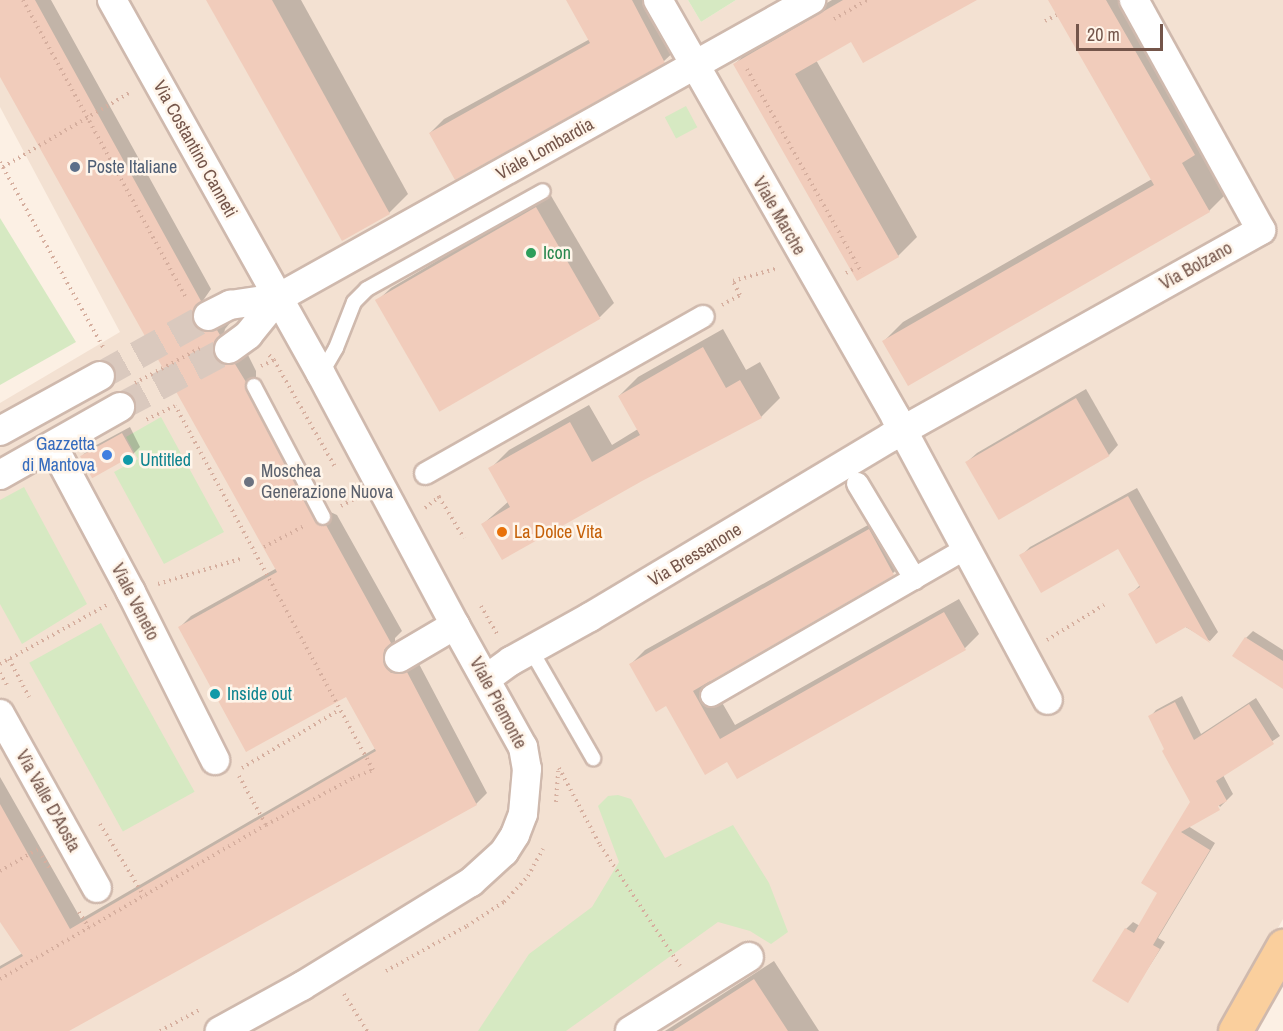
<!DOCTYPE html>
<html>
<head>
<meta charset="utf-8">
<style>
  body { margin:0 }
  #map { position:relative; width:1283px; height:1031px; overflow:hidden; background:#fcf0e4; font-family:"Archivo Narrow",sans-serif }
  div>[style] { position:absolute }
  .residential>* { inset:0; background:#f3e1d2 }
  .green>* { inset:0; background:#d6e9c2; transform-origin:0 0 }
  .shadow>* { inset:0; background:#0003 }
  .building>* { inset:0; background:#f1ccbb; transform-origin:0 0 }
  .minor-tunnel>* { height:28px; margin-top:-14px; transform-origin:0; background:repeating-linear-gradient(90deg,#dac9be 0 28px,transparent 0 42px) }
  .path>* { height:4px; margin-top:-2px; transform-origin:0; background:repeating-linear-gradient(90deg,#d6af9f 0 1.5px,transparent 0 6px) }
  .roads { filter:drop-shadow(2px 0 #cfb9ad) drop-shadow(-2px 0 #cfb9ad) drop-shadow(0 2px #cfb9ad) drop-shadow(0 -2px #cfb9ad) }
  .service>* { height:14px; margin:-7px; padding:0 7px; transform-origin:7px; border-radius:7px; background:#fff }
  .pedestrian>* { height:21px; margin:-10.5px; padding:0 10.5px; transform-origin:10.5px; border-radius:10.5px; background:#fff }
  .minor>* { height:28px; margin:-14px; padding:0 14px; transform-origin:14px; border-radius:14px; background:#fff }
  .primary>* { height:33px; margin:-16.5px; padding:0 16.5px; transform-origin:16.5px; border-radius:16.5px; background:#facf9d }
  .dots>* { width:16px; height:16px; translate:-50% -50%; box-sizing:border-box; border:3px solid #fff5ea; border-radius:50% }
  span { translate:-50% -50%; white-space:nowrap; text-align:center; line-height:1.15; -webkit-text-stroke:5px #fff5ea; paint-order:stroke }
  .street-label { font-size:18px; color:#74554a }
  .service-label { font-size:18px; color:#4e5e75 }
  .left { translate:0 -50%; text-align:left }
  .leisure-label { font-size:18px; color:#27864d }
  .shop-label { font-size:18px; color:#366cbe }
  .right { translate:-100% -50%; text-align:right }
  .culture-label { font-size:18px; color:#0d838f }
  .worship-label { font-size:18px; color:#5b616d }
  .food-label { font-size:18px; color:#c56008 }
  .scale { position:absolute; left:1076px; top:24px; width:87px; height:27px; box-sizing:border-box; border:3px solid #74554a; border-top:0; padding-left:8px; font-size:18px; line-height:21px; white-space:nowrap; color:#74554a; -webkit-text-stroke:4px #fff5ea; paint-order:stroke }
</style>
</head>
<body>
<div id="map">
  <div class="residential">
    <i style="clip-path:polygon(0 0,688px 0,701px 22px,736px 0,1283px 0,1283px 919px,1222px 1031px,0 1031px,0 403px,120px 332px,0 107px)"></i>
  </div>
  <div class="green">
    <i style="clip-path:polygon(688px 0,736px 0,701px 22px)"></i>
    <i style="left:686px;top:106px;width:24px;height:24px;rotate:62deg"></i>
    <i style="clip-path:polygon(0 218px,76px 342px,0 385px)"></i>
    <i style="clip-path:polygon(161px 417px,224px 532px,164px 564px,114px 472px,138px 459px,126px 437px)"></i>
    <i style="clip-path:polygon(24px 487px,87px 604px,22px 644px,0 604px,0 500px)"></i>
    <i style="left:101px;top:623px;width:193px;height:82px;rotate:61deg"></i>
    <i style="clip-path:polygon(618px 795px,631px 799px,665px 858px,733px 825px,769px 883px,788px 932px,771px 944px,750px 931px,718px 922px,566px 1031px,478px 1031px,529px 954px,592px 907px,619px 862px,598px 806px,608px 796px)"></i>
  </div>
  <div class="shadow">
    <i style="clip-path:polygon(0 0,51px 0,211px 289px,202px 302px,204px 313px,228px 320px,230px 323px,225px 329px,223px 338px,247px 353px,256px 371px,256px 379px,326px 510px,337px 515px,402px 631px,395px 638px,395px 655px,418px 662px,487px 793px,476px 804px,66px 1031px,0 1031px,0 966px,23px 953px,0 919px,0 777px,81px 919px,376px 748px,347px 695px,180px 627px,191px 616px,277px 568px,0 75px)"></i>
    <i style="clip-path:polygon(207px 0,301px 0,408px 194px,389px 213px)"></i>
    <i style="clip-path:polygon(568px 0,652px 0,678px 48px,664px 61px,455px 178px,430px 133px,444px 119px,590px 39px)"></i>
    <i style="clip-path:polygon(832px 0,972px 0,852px 40px,816px 60px,917px 237px,898px 256px,735px 64px,754px 45px)"></i>
    <i style="clip-path:polygon(1050px 0,1136px 0,1228px 192px,1209px 211px,884px 341px,903px 322px,1152px 179px)"></i>
    <i style="clip-path:polygon(550px 194px,614px 303px,600px 317px,377px 301px,391px 288px)"></i>
    <i style="clip-path:polygon(723px 329px,746px 370px,760px 362px,780px 398px,761px 417px,483px 524px,509px 501px,490px 469px,509px 450px,589px 405px,612px 445px,638px 429px,619px 396px,638px 377px)"></i>
    <i style="clip-path:polygon(1086px 389px,1118px 445px,1109px 455px,967px 462px,977px 453px)"></i>
    <i style="clip-path:polygon(130px 427px,140px 447px,133px 454px,82px 456px,89px 449px)"></i>
    <i style="clip-path:polygon(1137px 488px,1218px 632px,1210px 641px,1130px 595px,1140px 585px,1119px 547px,1021px 556px,1030px 547px)"></i>
    <i style="clip-path:polygon(884px 516px,908px 559px,893px 573px,709px 680px,735px 725px,959px 599px,979px 634px,965px 648px,728px 760px,667px 704px,631px 664px,645px 650px)"></i>
    <i style="clip-path:polygon(1253px 631px,1283px 650px,1283px 687px,1246px 638px)"></i>
    <i style="clip-path:polygon(1182px 696px,1201px 734px,1256px 698px,1280px 736px,1223px 775px,1233px 794px,1220px 807px,1215px 799px,1188px 826px,1215px 843px,1158px 938px,1165px 942px,1127px 1001px,1126px 929px,1133px 922px,1140px 926px,1160px 893px,1143px 883px,1192px 802px,1150px 717px,1156px 710px)"></i>
    <i style="clip-path:polygon(774px 961px,819px 1031px,665px 1031px)"></i>
  </div>
  <div class="building">
    <i style="clip-path:polygon(0 0,35px 0,201px 301px,195px 306px,192px 314px,194px 324px,206px 332px,217px 330px,220px 335px,214px 342px,213px 350px,215px 358px,223px 364px,235px 364px,246px 382px,246px 390px,315px 521px,326px 525px,391px 643px,384px 650px,385px 666px,391px 673px,407px 672px,477px 805px,69px 1031px,0 1031px,0 969px,23px 956px,0 922px,0 804px,70px 929px,376px 751px,346px 697px,246px 752px,178px 627px,277px 572px,0 77px)"></i>
    <i style="clip-path:polygon(206px 0,272px 0,390px 214px,342px 241px)"></i>
    <i style="clip-path:polygon(566px 0,632px 0,665px 63px,455px 180px,429px 133px,590px 43px)"></i>
    <i style="clip-path:polygon(843px 0,977px 0,863px 63px,851px 42px,795px 74px,899px 257px,857px 281px,733px 64px)"></i>
    <i style="clip-path:polygon(1048px 0,1106px 0,1195px 155px,1182px 163px,1210px 212px,908px 386px,882px 341px,1154px 185px)"></i>
    <i style="left:536px;top:207px;width:129px;height:186px;rotate:60deg"></i>
    <i style="clip-path:polygon(703px 347px,726px 388px,740px 380px,762px 418px,642px 481px,502px 560px,481px 524px,510px 507px,488px 468px,570px 422px,592px 462px,640px 435px,618px 396px)"></i>
    <i style="left:1076px;top:398px;width:67px;height:128px;rotate:60deg"></i>
    <i style="left:122px;top:433px;width:25px;height:48px;rotate:61deg"></i>
    <i style="clip-path:polygon(1128px 496px,1170px 571px,1210px 643px,1186px 627px,1156px 644px,1128px 594px,1140px 587px,1118px 549px,1041px 593px,1019px 555px)"></i>
    <i style="clip-path:polygon(869px 529px,894px 575px,693px 691px,720px 739px,944px 612px,966px 650px,737px 779px,727px 762px,705px 775px,666px 706px,656px 712px,629px 664px)"></i>
    <i style="clip-path:polygon(1245px 637px,1283px 661px,1283px 689px,1232px 656px)"></i>
    <i style="clip-path:polygon(1175px 702px,1194px 740px,1249px 704px,1274px 744px,1216px 781px,1227px 801px,1218px 806px,1220px 810px,1181px 832px,1210px 850px,1153px 945px,1160px 949px,1128px 1003px,1092px 981px,1125px 928px,1134px 933px,1157px 893px,1141px 883px,1190px 802px,1162px 751px,1164px 749px,1148px 716px)"></i>
    <i style="clip-path:polygon(754px 979px,788px 1031px,673px 1031px)"></i>
  </div>
  <div class="minor-tunnel">
    <i style="left:100px;top:376px;width:124px;rotate:-29.1deg"></i>
    <i style="left:120px;top:407px;width:123px;rotate:-28deg"></i>
  </div>
  <div class="path">
    <i style="left:23px;top:0;width:341px;rotate:61.3deg"></i>
    <i style="left:834px;top:19px;width:38px;rotate:-30deg"></i>
    <i style="left:1045px;top:21px;width:13px;rotate:-27deg"></i>
    <i style="left:747px;top:69px;width:234px;rotate:60.6deg"></i>
    <i style="left:0;top:162px;width:212px;rotate:60.9deg"></i>
    <i style="left:3px;top:167px;width:148px;rotate:-30.4deg"></i>
    <i style="left:846px;top:273px;width:10px;rotate:-29deg"></i>
    <i style="left:722px;top:305px;width:21px;rotate:-29deg"></i>
    <i style="left:740px;top:295px;width:16px;rotate:-117deg"></i>
    <i style="left:733px;top:281px;width:47px;rotate:-16.1deg"></i>
    <i style="left:269px;top:355px;width:7px;rotate:45deg"></i>
    <i style="left:274px;top:360px;width:123px;rotate:60.3deg"></i>
    <i style="left:261px;top:366px;width:14px;rotate:-25deg"></i>
    <i style="left:135px;top:383px;width:76px;rotate:-28.2deg"></i>
    <i style="left:439px;top:497px;width:48px;rotate:58.6deg"></i>
    <i style="left:341px;top:506px;width:17px;rotate:-28deg"></i>
    <i style="left:425px;top:508px;width:18px;rotate:-38deg"></i>
    <i style="left:439px;top:497px;width:2px;rotate:-117deg"></i>
    <i style="left:264px;top:547px;width:47px;rotate:-27.6deg"></i>
    <i style="left:158px;top:584px;width:89px;rotate:-17deg"></i>
    <i style="left:481px;top:606px;width:34px;rotate:60deg"></i>
    <i style="left:1047px;top:640px;width:67px;rotate:-31.6deg"></i>
    <i style="left:9px;top:659px;width:43px;rotate:62.2deg"></i>
    <i style="left:0;top:664px;width:122px;rotate:-28.9deg"></i>
    <i style="left:0;top:673px;width:14px;rotate:60deg"></i>
    <i style="left:242px;top:768px;width:113px;rotate:-30.9deg"></i>
    <i style="left:559px;top:768px;width:87px;rotate:62deg"></i>
    <i style="left:600px;top:845px;width:145px;rotate:56.5deg"></i>
    <i style="left:239px;top:776px;width:56px;rotate:61.1deg"></i>
    <i style="left:556px;top:802px;width:31px;rotate:-86deg"></i>
    <i style="left:100px;top:824px;width:84px;rotate:58.6deg"></i>
    <i style="left:42px;top:856px;width:17px;rotate:59deg"></i>
    <i style="left:0;top:871px;width:44px;rotate:-30.1deg"></i>
    <i style="left:79px;top:912px;width:19px;rotate:58deg"></i>
    <i style="left:386px;top:971px;width:93px;rotate:-29.1deg"></i>
    <i style="left:467px;top:926px;width:44px;rotate:-33deg"></i>
    <i style="left:504px;top:902px;width:35px;rotate:-47deg"></i>
    <i style="left:528px;top:876px;width:31px;rotate:-61deg"></i>
    <i style="left:0;top:979px;width:307px;rotate:-30.1deg"></i>
    <i style="left:266px;top:825px;width:99px;rotate:-28.4deg"></i>
    <i style="left:353px;top:778px;width:22px;rotate:-22deg"></i>
    <i style="left:373px;top:770px;width:414px;rotate:-118.5deg"></i>
    <i style="left:175px;top:406px;width:33px;rotate:155deg"></i>
    <i style="left:344px;top:994px;width:44px;rotate:58.1deg"></i>
    <i style="left:160px;top:1031px;width:44px;rotate:-28.3deg"></i>
  </div>
  <div class="roads">
    <div class="service">
      <i style="left:321px;top:374px;width:30px;rotate:-60deg"></i>
      <i style="left:336px;top:348px;width:49px;rotate:-68.6deg"></i>
      <i style="left:354px;top:302px;width:18px;rotate:-45deg"></i>
      <i style="left:367px;top:289px;width:201px;rotate:-29.1deg"></i>
      <i style="left:254px;top:386px;width:148px;rotate:62.2deg"></i>
      <i style="left:531px;top:650px;width:125px;rotate:60.1deg"></i>
    </div>
    <div class="pedestrian">
      <i style="left:425px;top:473px;width:319px;rotate:-29.5deg"></i>
      <i style="left:857px;top:483px;width:111px;rotate:59deg"></i>
      <i style="left:711px;top:695px;width:294px;rotate:-30deg"></i>
    </div>
    <div class="minor">
      <i style="left:112px;top:0;width:428px;rotate:60.8deg"></i>
      <i style="left:321px;top:374px;width:285px;rotate:61.9deg"></i>
      <i style="left:455px;top:625px;width:140px;rotate:60.9deg"></i>
      <i style="left:523px;top:747px;width:22px;rotate:80deg"></i>
      <i style="left:527px;top:769px;width:45px;rotate:95.1deg"></i>
      <i style="left:523px;top:814px;width:22px;rotate:111deg"></i>
      <i style="left:515px;top:835px;width:20px;rotate:123deg"></i>
      <i style="left:504px;top:852px;width:45px;rotate:137.7deg"></i>
      <i style="left:471px;top:882px;width:198px;rotate:148.4deg"></i>
      <i style="left:302px;top:986px;width:94px;rotate:151.2deg"></i>
      <i style="left:658px;top:0;width:481px;rotate:60.3deg"></i>
      <i style="left:896px;top:418px;width:320px;rotate:61.7deg"></i>
      <i style="left:208px;top:316px;width:25px;rotate:-27deg"></i>
      <i style="left:230px;top:305px;width:49px;rotate:-8.3deg"></i>
      <i style="left:278px;top:298px;width:611px;rotate:-29.21deg"></i>
      <i style="left:229px;top:349px;width:24px;rotate:-36deg"></i>
      <i style="left:248px;top:335px;width:48px;rotate:-51deg"></i>
      <i style="left:0;top:431px;width:114px;rotate:-28.8deg"></i>
      <i style="left:53px;top:446px;width:166px;rotate:61.9deg"></i>
      <i style="left:131px;top:592px;width:188px;rotate:63.4deg"></i>
      <i style="left:0;top:475px;width:138px;rotate:-29.5deg"></i>
      <i style="left:399px;top:658px;width:65px;rotate:-30.5deg"></i>
      <i style="left:486px;top:679px;width:31px;rotate:-36deg"></i>
      <i style="left:511px;top:661px;width:90px;rotate:-29.1deg"></i>
      <i style="left:590px;top:617px;width:351px;rotate:-30.9deg"></i>
      <i style="left:891px;top:437px;width:424px;rotate:-29.2deg"></i>
      <i style="left:1261px;top:230px;width:263px;rotate:-118.9deg"></i>
      <i style="left:0;top:714px;width:199px;rotate:60.9deg"></i>
      <i style="left:630px;top:1031px;width:140px;rotate:-31.9deg"></i>
    </div>
    <div class="primary">
      <i style="left:1235px;top:1031px;width:98px;rotate:-60.5deg"></i>
    </div>
  </div>
  <div class="dots">
    <i style="left:75px;top:167px;background:#5c6f8a"></i>
    <i style="left:531px;top:253px;background:#2e9e5b"></i>
    <i style="left:107px;top:455px;background:#3f7fe0"></i>
    <i style="left:128px;top:460px;background:#0f9aa8"></i>
    <i style="left:249px;top:482px;background:#6b7280"></i>
    <i style="left:502px;top:532px;background:#e8710a"></i>
    <i style="left:215px;top:694px;background:#0f9aa8"></i>
  </div>
  <div class="street-label">
    <span style="left:195px;top:149px;rotate:61deg">Via Costantino Canneti</span>
    <span style="left:545px;top:149px;rotate:-29deg">Viale Lombardia</span>
    <span style="left:779px;top:216px;rotate:60deg">Viale Marche</span>
    <span style="left:1196px;top:266px;rotate:-29deg">Via Bolzano</span>
    <span style="left:695px;top:555px;rotate:-31deg">Via Bressanone</span>
    <span style="left:135px;top:602px;rotate:63deg">Viale Veneto</span>
    <span style="left:498px;top:703px;rotate:62deg">Viale Piemonte</span>
    <span style="left:48px;top:801px;rotate:61deg">Via Valle D'Aosta</span>
  </div>
  <div class="service-label">
    <span class="left" style="left:87px;top:167px">Poste Italiane</span>
  </div>
  <div class="leisure-label">
    <span class="left" style="left:543px;top:253px">Icon</span>
  </div>
  <div class="shop-label">
    <span class="right" style="left:95px;top:455px">Gazzetta<br>di Mantova</span>
  </div>
  <div class="culture-label">
    <span class="left" style="left:140px;top:460px">Untitled</span>
    <span class="left" style="left:227px;top:694px">Inside out</span>
  </div>
  <div class="worship-label">
    <span class="left" style="left:261px;top:482px">Moschea<br>Generazione Nuova</span>
  </div>
  <div class="food-label">
    <span class="left" style="left:514px;top:532px">La Dolce Vita</span>
  </div>
  <div class="scale">20 m</div>
</div>
</body>
</html>
